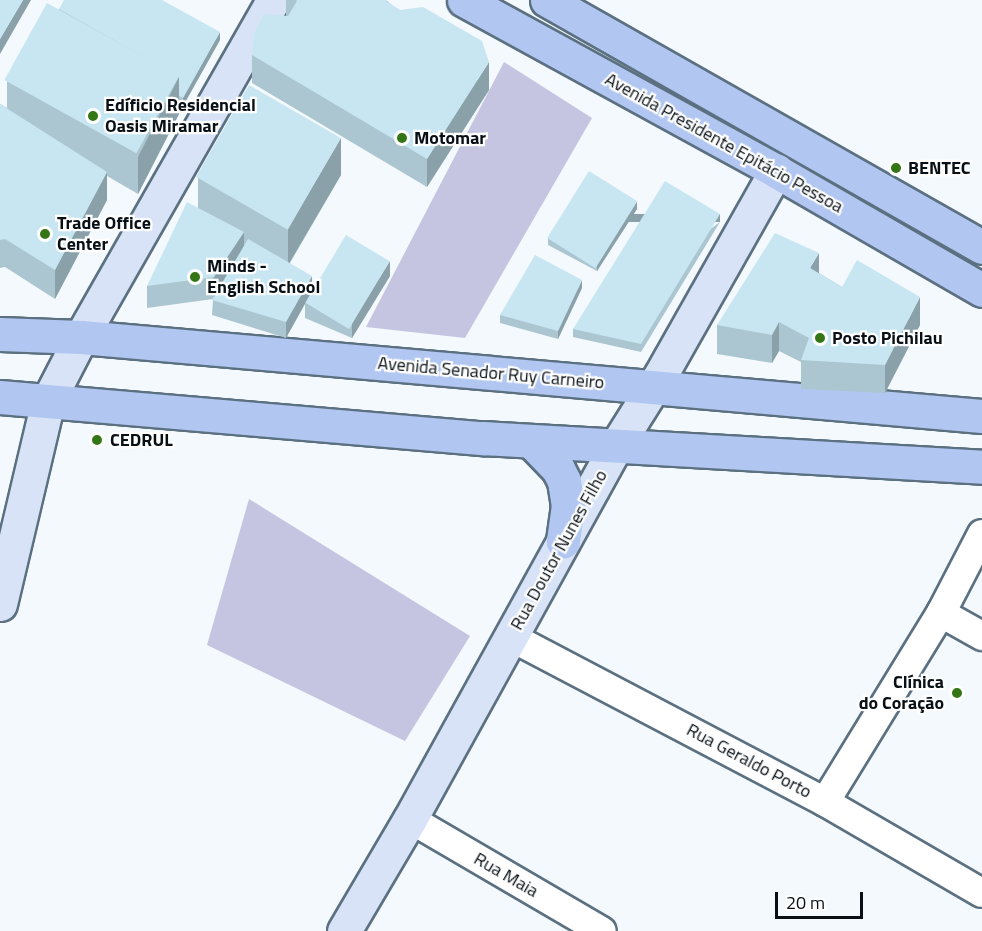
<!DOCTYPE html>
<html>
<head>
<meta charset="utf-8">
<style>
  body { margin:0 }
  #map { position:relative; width:982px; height:931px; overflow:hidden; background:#f4f9fd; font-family:"Titillium Web",sans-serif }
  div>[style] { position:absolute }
  .green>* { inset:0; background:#c5c5e1 }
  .roads { filter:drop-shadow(2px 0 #5b7080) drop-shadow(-2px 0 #5b7080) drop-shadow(0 2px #5b7080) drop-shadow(0 -2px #5b7080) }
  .street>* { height:28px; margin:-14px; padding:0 14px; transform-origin:14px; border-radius:14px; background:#fff }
  .secondary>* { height:33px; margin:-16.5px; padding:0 16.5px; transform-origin:16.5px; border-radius:16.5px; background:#d8e3f8 }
  .primary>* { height:33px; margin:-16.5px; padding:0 16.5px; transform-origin:16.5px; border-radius:16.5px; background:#b1c7f1 }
  .wall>* { inset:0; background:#abc6d0 }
  .shaded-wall>* { inset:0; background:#8ba1a9; transform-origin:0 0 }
  .building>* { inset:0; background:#c7e6f2; transform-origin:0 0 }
  .dots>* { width:16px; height:16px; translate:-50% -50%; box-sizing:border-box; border:3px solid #fff; border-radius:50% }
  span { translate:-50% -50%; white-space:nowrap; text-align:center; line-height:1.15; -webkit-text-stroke:4.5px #fff; paint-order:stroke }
  .poi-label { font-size:18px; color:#081016; font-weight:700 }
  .left { translate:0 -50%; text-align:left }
  .right { translate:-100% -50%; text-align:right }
  .street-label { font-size:18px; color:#081016 }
  .scale { position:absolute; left:775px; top:892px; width:88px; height:27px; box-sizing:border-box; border:3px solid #081016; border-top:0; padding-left:8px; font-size:18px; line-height:21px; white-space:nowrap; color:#081016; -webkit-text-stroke:4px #fff; paint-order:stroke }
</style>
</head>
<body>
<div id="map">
  <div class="green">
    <i style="clip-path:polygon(504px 62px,592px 118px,465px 338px,366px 327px)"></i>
    <i style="clip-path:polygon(249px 499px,470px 636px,405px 741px,207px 645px)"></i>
  </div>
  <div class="roads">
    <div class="street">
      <i style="left:941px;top:613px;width:47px;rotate:29.3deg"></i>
      <i style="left:511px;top:637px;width:355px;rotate:27.7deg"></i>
      <i style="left:825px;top:802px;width:181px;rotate:30.1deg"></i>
      <i style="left:825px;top:802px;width:222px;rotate:-58.5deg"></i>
      <i style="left:941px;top:613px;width:89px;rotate:-62.6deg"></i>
      <i style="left:410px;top:819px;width:222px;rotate:30.3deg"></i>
    </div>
    <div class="secondary">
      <i style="left:0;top:604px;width:209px;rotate:-76.7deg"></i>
      <i style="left:48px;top:401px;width:72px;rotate:-62.7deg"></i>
      <i style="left:81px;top:337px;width:388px;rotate:-60.3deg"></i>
      <i style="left:344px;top:931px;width:130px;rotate:-59.5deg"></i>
      <i style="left:410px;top:819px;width:426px;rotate:-61.1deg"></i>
      <i style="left:616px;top:446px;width:83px;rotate:-57.8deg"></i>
      <i style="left:660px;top:376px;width:236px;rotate:-60.5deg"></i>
    </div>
    <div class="primary">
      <i style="left:464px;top:0;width:356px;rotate:28.7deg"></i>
      <i style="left:776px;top:171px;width:238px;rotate:30deg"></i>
      <i style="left:547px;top:0;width:500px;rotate:29.59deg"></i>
      <i style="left:0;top:334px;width:81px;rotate:2.1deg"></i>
      <i style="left:81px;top:337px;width:904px;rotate:5.01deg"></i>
      <i style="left:0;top:397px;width:485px;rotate:4.9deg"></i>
      <i style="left:483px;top:438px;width:500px;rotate:3.3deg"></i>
      <i style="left:531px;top:441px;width:39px;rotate:46deg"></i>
      <i style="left:558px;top:469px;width:13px;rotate:63deg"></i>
      <i style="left:564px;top:481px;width:24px;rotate:81deg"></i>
      <i style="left:568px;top:505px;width:37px;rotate:98deg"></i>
    </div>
  </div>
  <div class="wall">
    <i style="clip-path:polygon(286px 0,386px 0,489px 90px,427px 187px,252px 83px,252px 55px,286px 16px)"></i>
    <i style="clip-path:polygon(59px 9px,220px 40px,183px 106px,179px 104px,179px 114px,138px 194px,107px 176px,107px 200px,55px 299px,5px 267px,0 268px,0 104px,7px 108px,7px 81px)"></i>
    <i style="clip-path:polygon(341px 175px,290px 263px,312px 291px,390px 276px,352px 338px,305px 318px,305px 304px,286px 338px,212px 315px,213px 299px,147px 308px,147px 286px,198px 208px,198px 178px)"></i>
    <i style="clip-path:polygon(637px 209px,597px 271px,548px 245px,548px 238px)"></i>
    <i style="clip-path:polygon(720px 222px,641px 352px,573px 337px,573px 329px)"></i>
    <i style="clip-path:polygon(819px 273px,842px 287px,920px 325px,885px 393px,801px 389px,801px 362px,779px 351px,772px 363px,717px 354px,717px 325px)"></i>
    <i style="clip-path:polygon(582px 288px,558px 339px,500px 323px,500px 315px)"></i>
  </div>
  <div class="shaded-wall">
    <i style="clip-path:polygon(23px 0,31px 0,0 54px,0 39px)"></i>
    <i style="clip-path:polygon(220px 32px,220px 40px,183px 106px,183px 98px)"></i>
    <i style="clip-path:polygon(489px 62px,489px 90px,427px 187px,427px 159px)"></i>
    <i style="clip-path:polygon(179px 77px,179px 114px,138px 194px,138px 157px)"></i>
    <i style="clip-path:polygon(341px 138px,341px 175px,288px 265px,288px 228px)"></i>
    <i style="clip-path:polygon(107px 172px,107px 200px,55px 299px,55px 270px)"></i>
    <i style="clip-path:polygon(637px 201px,637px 209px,597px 271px,597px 263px)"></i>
    <i style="left:720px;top:214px;width:8px;height:152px;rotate:90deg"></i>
    <i style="clip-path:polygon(244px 232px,244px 254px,214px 299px,214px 277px)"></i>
    <i style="clip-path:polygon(819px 253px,819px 281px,810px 268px)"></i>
    <i style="clip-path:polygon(390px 261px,390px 276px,352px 338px,352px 322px)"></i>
    <i style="clip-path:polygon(312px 276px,312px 291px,286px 338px,286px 322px)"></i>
    <i style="clip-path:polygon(582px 280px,582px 288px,558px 339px,558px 331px)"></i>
    <i style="clip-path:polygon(920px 297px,920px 325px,885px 393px,885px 365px)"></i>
    <i style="clip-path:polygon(779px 322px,779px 351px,772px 363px,772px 335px)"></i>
  </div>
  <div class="building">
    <i style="clip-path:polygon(0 0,23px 0,0 39px)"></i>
    <i style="clip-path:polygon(64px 0,162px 0,220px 32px,183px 98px,179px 96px,179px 77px,59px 9px)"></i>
    <i style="clip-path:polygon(296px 0,386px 0,386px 1px,400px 10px,423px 7px,482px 41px,489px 62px,427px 159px,252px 55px,254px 34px,264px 14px,288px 16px,297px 1px)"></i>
    <i style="left:47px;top:3px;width:151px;height:88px;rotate:29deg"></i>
    <i style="left:249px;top:85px;width:106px;height:106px;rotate:30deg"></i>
    <i style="clip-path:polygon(0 104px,107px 172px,55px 270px,5px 239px,0 240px)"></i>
    <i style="left:589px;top:171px;width:57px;height:79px;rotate:32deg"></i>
    <i style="clip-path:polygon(665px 181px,720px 214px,641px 344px,573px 329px)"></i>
    <i style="clip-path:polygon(187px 202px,244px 232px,214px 277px,147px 286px)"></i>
    <i style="clip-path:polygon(775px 233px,819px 253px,810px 268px,842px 287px,857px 260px,920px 297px,885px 365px,801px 360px,809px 338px,779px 322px,772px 335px,717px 325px)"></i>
    <i style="left:346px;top:235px;width:51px;height:79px;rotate:31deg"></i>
    <i style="clip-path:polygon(248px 239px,312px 276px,286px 322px,212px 300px)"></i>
    <i style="clip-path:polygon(535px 255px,582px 280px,558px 331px,500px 315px)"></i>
  </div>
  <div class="dots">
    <i style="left:93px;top:116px;background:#347615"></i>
    <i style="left:402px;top:138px;background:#347615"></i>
    <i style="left:896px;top:168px;background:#347615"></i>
    <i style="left:45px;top:234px;background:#347615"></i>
    <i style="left:195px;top:277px;background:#347615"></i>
    <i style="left:820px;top:338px;background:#347615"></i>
    <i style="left:97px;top:440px;background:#347615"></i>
    <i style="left:957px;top:693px;background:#347615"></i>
  </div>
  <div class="poi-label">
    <span class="left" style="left:105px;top:116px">Edíficio Residencial<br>Oasis Miramar</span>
    <span class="left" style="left:414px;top:138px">Motomar</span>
    <span class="left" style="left:908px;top:168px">BENTEC</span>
    <span class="left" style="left:57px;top:234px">Trade Office<br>Center</span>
    <span class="left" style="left:207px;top:277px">Minds -<br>English School</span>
    <span class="left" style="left:832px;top:338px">Posto Pichilau</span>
    <span class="left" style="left:110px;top:440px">CEDRUL</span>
    <span class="right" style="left:944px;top:693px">Clínica<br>do Coração</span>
  </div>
  <div class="street-label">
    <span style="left:724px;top:143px;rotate:29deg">Avenida Presidente Epitácio Pessoa</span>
    <span style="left:491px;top:373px;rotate:5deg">Avenida Senador Ruy Carneiro</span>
    <span style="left:559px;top:550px;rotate:-61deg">Rua Doutor Nunes Filho</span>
    <span style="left:749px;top:761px;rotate:28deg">Rua Geraldo Porto</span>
    <span style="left:506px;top:875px;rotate:30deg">Rua Maia</span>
  </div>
  <div class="scale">20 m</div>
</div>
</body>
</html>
